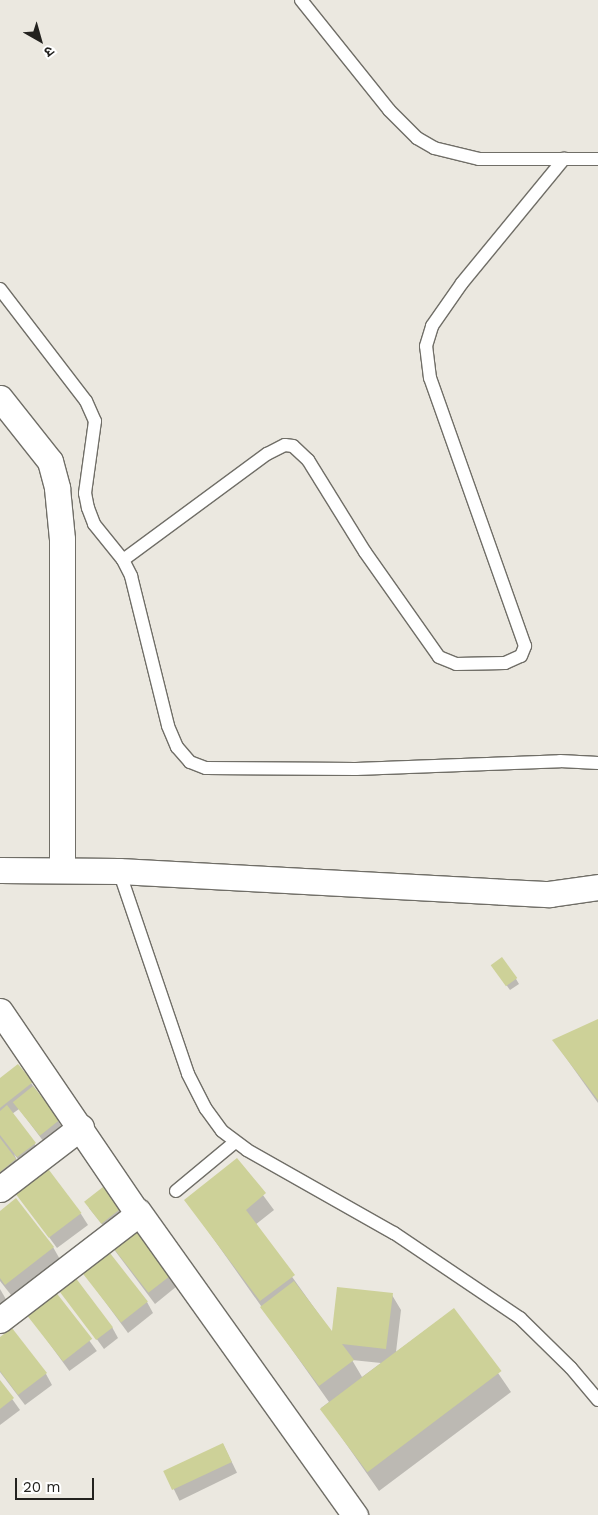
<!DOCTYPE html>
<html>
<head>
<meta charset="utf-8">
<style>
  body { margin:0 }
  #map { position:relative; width:598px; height:1515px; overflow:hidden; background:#ebe8e0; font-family:"Work Sans","Noto Sans Devanagari",sans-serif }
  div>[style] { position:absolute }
  .shadow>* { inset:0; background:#0003; transform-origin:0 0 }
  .building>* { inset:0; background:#cdd198; transform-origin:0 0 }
  .roads { filter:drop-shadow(1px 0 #706e67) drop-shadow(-1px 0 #706e67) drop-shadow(0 1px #706e67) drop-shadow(0 -1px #706e67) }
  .lane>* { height:12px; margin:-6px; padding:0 6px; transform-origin:6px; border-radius:6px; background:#fff }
  .street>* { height:25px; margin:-12.5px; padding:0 12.5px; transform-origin:12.5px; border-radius:12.5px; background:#fff }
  span { translate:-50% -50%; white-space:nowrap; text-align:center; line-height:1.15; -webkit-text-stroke:4px #fff; paint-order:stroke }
  .north { position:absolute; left:15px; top:15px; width:50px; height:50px; -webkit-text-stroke:4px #fff; paint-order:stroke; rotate:142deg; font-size:14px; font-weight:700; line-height:20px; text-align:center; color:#23221f }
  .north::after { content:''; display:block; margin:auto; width:18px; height:22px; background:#23221f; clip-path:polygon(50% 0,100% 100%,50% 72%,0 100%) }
  .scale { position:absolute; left:15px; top:1478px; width:79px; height:22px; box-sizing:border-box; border:2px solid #23221f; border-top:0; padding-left:6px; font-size:15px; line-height:18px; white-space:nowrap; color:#23221f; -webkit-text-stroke:4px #fff; paint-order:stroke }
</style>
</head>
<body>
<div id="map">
  <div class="shadow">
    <i style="clip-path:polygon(496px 971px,516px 979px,519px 984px,510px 990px)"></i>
    <i style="clip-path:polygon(598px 1020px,598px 1103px,554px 1041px)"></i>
    <i style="clip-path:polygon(0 1080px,31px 1083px,65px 1131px,47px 1146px,19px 1109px,12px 1114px,42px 1154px,25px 1168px,14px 1154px,22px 1171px,0 1175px)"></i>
    <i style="clip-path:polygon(evenodd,237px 1160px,274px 1210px,255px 1225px,333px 1334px,392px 1295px,401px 1310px,396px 1352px,454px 1309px,511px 1392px,379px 1491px,321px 1408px,329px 1402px,186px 1200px,237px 1160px,352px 1360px,381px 1363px,362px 1377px,352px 1360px)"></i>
    <i style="clip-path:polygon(15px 1191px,81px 1214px,88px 1225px,57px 1248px)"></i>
    <i style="clip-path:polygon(89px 1208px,119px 1210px,122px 1215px,105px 1228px)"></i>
    <i style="clip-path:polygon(0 1212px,53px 1247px,62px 1263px,15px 1300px,0 1281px)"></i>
    <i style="clip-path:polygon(110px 1244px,182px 1282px,155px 1304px)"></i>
    <i style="clip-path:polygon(81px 1269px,147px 1302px,153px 1313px,128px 1333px)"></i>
    <i style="clip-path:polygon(58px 1286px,112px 1327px,118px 1338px,104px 1349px)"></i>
    <i style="left:51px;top:1288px;width:78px;height:34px;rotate:54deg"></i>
    <i style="clip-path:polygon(0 1289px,11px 1308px,0 1316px)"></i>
    <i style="clip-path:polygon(0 1339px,46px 1374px,52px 1385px,25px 1405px,0 1372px)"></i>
    <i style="clip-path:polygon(0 1382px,20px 1410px,0 1425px)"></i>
    <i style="left:223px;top:1444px;width:32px;height:64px;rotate:64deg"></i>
  </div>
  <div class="building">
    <i style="left:502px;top:957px;width:26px;height:14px;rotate:54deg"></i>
    <i style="clip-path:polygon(598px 1019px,598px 1100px,552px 1040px)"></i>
    <i style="clip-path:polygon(18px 1064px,33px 1082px,0 1108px,0 1078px)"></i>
    <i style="left:33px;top:1086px;width:43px;height:26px;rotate:51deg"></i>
    <i style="clip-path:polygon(7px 1105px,36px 1143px,17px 1157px,0 1135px,0 1111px)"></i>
    <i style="clip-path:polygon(0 1138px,16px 1159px,0 1172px)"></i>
    <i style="clip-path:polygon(237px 1158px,266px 1193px,246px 1210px,295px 1275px,260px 1301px,184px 1200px)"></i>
    <i style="left:46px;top:1166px;width:59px;height:41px;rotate:53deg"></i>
    <i style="left:103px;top:1187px;width:28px;height:24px;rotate:52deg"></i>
    <i style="clip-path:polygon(16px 1198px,54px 1247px,5px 1285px,0 1278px,0 1211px)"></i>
    <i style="left:138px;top:1221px;width:63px;height:36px;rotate:52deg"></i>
    <i style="left:106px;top:1248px;width:68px;height:34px;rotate:52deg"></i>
    <i style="left:72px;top:1273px;width:68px;height:21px;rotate:53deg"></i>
    <i style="clip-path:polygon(294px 1281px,332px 1331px,337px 1287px,393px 1293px,386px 1349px,342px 1344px,354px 1360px,319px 1386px,260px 1307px)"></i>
    <i style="left:51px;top:1286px;width:67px;height:37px;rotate:52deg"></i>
    <i style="left:454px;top:1308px;width:79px;height:168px;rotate:53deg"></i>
    <i style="clip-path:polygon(12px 1328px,47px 1373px,18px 1395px,0 1371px,0 1337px)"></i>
    <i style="clip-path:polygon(0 1380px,14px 1398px,0 1409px)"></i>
    <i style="left:223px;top:1443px;width:21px;height:66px;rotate:65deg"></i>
  </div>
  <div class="roads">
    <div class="lane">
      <i style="left:301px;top:0;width:141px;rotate:51.3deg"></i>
      <i style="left:389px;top:110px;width:40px;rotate:45deg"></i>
      <i style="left:417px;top:138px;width:20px;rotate:30deg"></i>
      <i style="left:434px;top:148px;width:46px;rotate:13.7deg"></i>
      <i style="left:479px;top:159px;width:119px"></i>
      <i style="left:0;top:289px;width:141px;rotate:52.5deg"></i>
      <i style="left:86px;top:401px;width:22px;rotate:66deg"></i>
      <i style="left:95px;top:421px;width:73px;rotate:97.9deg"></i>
      <i style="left:85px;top:493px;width:15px;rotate:79deg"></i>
      <i style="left:88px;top:508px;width:17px;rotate:69deg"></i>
      <i style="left:94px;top:524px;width:46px;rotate:51.1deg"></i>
      <i style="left:123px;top:560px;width:18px;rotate:63deg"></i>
      <i style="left:131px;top:576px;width:154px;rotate:76.1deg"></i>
      <i style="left:168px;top:726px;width:23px;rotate:67deg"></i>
      <i style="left:177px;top:747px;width:20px;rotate:49deg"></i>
      <i style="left:190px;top:762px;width:17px;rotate:21deg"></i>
      <i style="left:206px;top:768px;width:150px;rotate:0.4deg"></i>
      <i style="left:356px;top:769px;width:204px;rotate:-2.2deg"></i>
      <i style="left:560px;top:761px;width:38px;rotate:3deg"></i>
      <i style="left:123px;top:560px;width:179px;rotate:-36.4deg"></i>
      <i style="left:267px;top:454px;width:20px;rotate:-27deg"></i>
      <i style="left:285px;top:445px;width:8px;rotate:7deg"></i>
      <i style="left:293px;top:446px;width:21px;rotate:43deg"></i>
      <i style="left:308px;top:460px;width:108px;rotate:58.2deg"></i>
      <i style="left:365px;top:552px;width:128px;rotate:54.8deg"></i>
      <i style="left:439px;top:657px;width:18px;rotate:22deg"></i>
      <i style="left:456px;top:664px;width:49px;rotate:-1.2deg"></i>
      <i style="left:505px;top:663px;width:17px;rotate:-24deg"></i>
      <i style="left:521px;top:656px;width:11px;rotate:-68deg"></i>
      <i style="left:525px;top:646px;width:284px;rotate:-109.5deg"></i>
      <i style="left:430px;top:378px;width:32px;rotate:-97deg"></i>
      <i style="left:426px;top:346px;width:21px;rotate:-73deg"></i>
      <i style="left:432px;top:326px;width:52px;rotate:-55.1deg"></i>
      <i style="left:462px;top:283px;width:161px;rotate:-50.6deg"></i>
      <i style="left:119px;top:871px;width:214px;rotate:71.2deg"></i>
      <i style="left:188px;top:1074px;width:39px;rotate:63deg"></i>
      <i style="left:206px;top:1109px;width:27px;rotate:54deg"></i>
      <i style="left:222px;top:1131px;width:31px;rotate:37deg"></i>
      <i style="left:247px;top:1150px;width:169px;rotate:29.5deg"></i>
      <i style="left:394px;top:1233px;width:152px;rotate:34deg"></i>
      <i style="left:520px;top:1318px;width:71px;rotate:44.4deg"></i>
      <i style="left:571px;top:1368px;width:42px;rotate:49.8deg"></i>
      <i style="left:176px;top:1191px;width:77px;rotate:-39.7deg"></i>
    </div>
    <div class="street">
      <i style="left:0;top:398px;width:80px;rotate:51.6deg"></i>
      <i style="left:50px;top:461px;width:28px;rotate:75deg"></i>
      <i style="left:57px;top:488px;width:51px;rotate:84.4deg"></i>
      <i style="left:62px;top:539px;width:331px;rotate:90deg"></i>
      <i style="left:0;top:870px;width:119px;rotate:0.5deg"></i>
      <i style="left:119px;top:871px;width:431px;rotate:3.1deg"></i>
      <i style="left:549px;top:894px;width:49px;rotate:-8.1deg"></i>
      <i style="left:0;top:1011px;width:245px;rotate:55.8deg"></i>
      <i style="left:138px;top:1214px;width:174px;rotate:142.5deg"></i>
      <i style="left:0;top:1189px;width:102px;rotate:-37.4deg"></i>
      <i style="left:138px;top:1211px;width:374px;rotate:54.5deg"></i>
    </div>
  </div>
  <div class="north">उ</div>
  <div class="scale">20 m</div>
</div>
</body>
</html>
